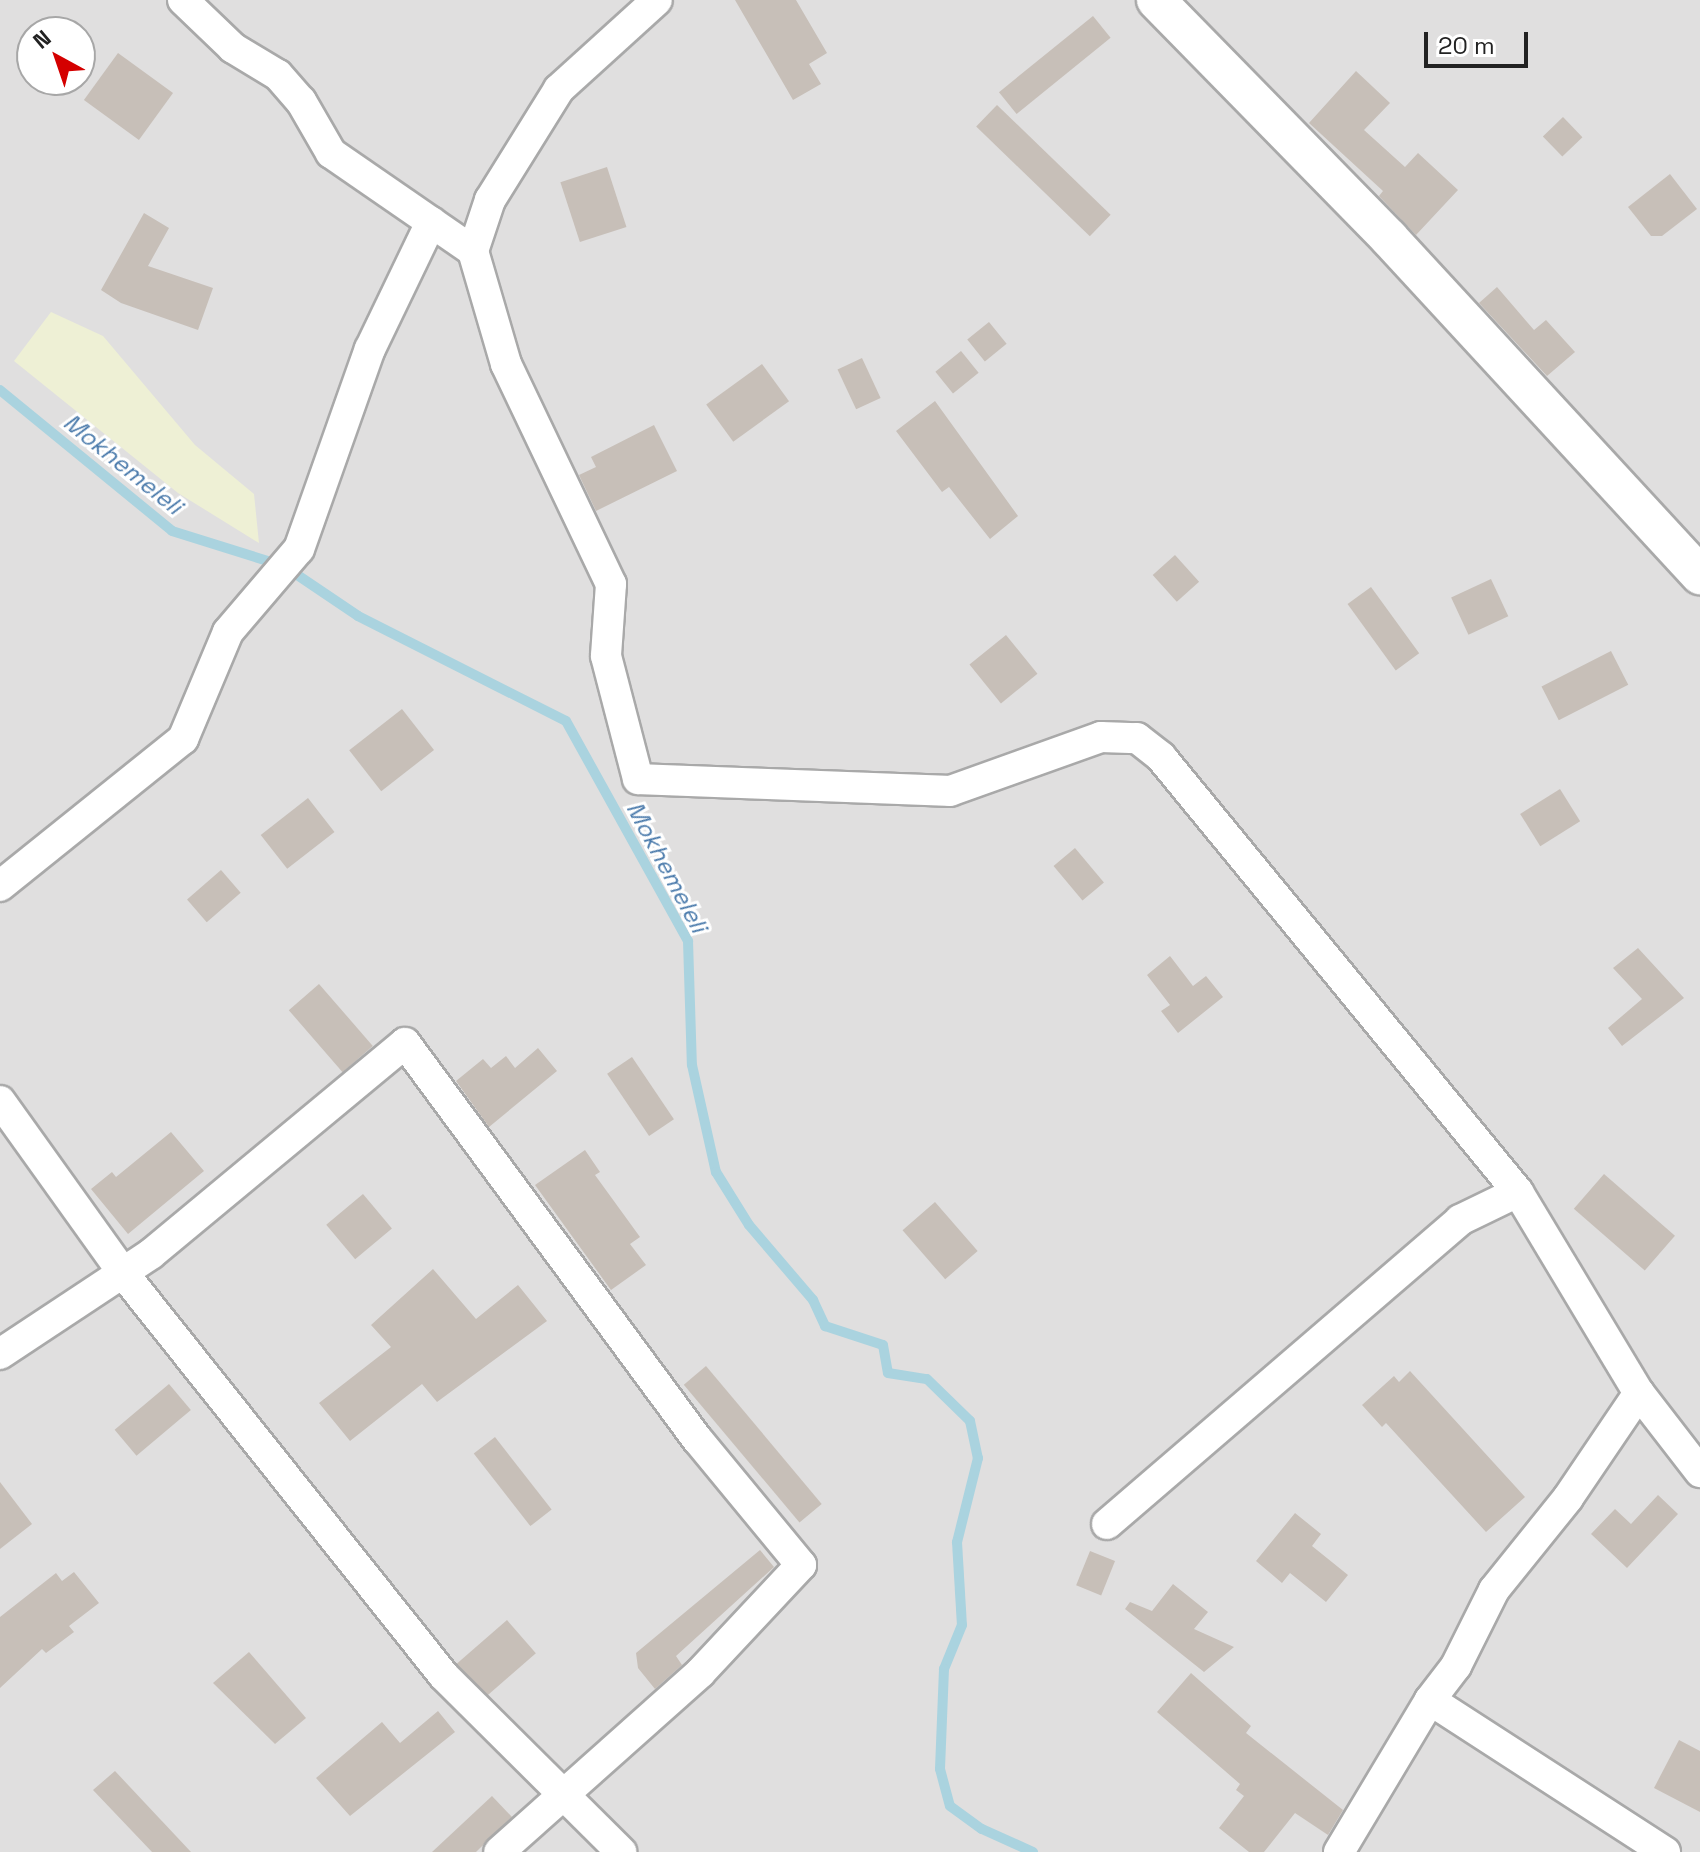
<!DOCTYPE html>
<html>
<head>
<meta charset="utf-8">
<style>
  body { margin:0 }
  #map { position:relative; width:1700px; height:1852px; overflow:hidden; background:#f2efe9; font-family:"Space Grotesk",sans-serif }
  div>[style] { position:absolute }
  .residential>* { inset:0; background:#e0dfdf }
  .farmland>* { inset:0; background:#eef0d5 }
  .stream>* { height:10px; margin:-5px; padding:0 5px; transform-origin:5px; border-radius:5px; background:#aad3df }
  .building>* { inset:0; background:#c7bfb8; transform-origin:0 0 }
  .roads { filter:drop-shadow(2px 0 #a9a9a9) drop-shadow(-2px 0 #a9a9a9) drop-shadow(0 2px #a9a9a9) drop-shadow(0 -2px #a9a9a9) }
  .minor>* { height:30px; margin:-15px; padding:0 15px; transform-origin:15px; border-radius:15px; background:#fff }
  .tertiary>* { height:38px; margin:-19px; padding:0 19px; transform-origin:19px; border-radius:19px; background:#fff }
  span { translate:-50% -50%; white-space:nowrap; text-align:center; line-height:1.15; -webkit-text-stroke:6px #fff; paint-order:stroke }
  .water-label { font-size:24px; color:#4a7aab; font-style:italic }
  .north { position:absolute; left:16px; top:16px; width:80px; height:80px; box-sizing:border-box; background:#fff; border:2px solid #a7a7a7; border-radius:50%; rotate:320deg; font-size:22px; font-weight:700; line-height:32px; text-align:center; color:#222 }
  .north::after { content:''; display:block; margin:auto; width:28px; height:36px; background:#d40000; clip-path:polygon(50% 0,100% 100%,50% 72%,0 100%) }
  .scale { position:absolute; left:1424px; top:32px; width:104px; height:36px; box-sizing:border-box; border:4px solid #222; border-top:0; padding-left:10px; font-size:24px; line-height:28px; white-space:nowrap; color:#222; -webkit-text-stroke:6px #fff; paint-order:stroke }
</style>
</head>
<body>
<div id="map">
  <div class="residential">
    <i style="clip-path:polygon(evenodd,0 0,1700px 0,1700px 1852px,0 1852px,0 0,32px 32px,80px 32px,80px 80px,32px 80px,32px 32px)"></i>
  </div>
  <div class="farmland">
    <i style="clip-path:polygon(51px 312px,103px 336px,195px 445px,254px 494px,259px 543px,178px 493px,14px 361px)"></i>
  </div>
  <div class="stream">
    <i style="left:0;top:390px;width:222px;rotate:39.3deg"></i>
    <i style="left:172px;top:531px;width:117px;rotate:17.4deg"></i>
    <i style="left:284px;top:566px;width:89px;rotate:34deg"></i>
    <i style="left:358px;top:616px;width:233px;rotate:26.8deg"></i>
    <i style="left:566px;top:721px;width:252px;rotate:61deg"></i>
    <i style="left:688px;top:941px;width:124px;rotate:88.2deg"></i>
    <i style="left:692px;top:1065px;width:110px;rotate:77.4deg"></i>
    <i style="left:716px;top:1172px;width:62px;rotate:58.1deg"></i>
    <i style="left:749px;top:1225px;width:99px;rotate:49.5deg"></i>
    <i style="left:813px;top:1300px;width:29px;rotate:65deg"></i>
    <i style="left:825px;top:1326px;width:61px;rotate:18.1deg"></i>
    <i style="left:883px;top:1345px;width:28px;rotate:80deg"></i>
    <i style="left:888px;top:1373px;width:39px;rotate:9deg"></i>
    <i style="left:927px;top:1379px;width:60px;rotate:44.3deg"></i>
    <i style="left:970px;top:1421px;width:38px;rotate:78deg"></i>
    <i style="left:978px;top:1458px;width:87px;rotate:104deg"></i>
    <i style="left:957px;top:1542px;width:83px;rotate:86.6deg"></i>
    <i style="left:962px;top:1625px;width:48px;rotate:112.2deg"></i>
    <i style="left:944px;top:1669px;width:100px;rotate:92.3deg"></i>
    <i style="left:940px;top:1769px;width:38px;rotate:75deg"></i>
    <i style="left:950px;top:1806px;width:39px;rotate:36deg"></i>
    <i style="left:982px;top:1829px;width:56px;rotate:24.3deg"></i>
  </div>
  <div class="building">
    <i style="clip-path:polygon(735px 0,796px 0,827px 53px,809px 64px,821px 84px,793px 100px)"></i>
    <i style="left:1093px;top:16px;width:28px;height:121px;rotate:51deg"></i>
    <i style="left:118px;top:53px;width:68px;height:58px;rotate:36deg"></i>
    <i style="clip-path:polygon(1356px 71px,1390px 103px,1364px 130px,1405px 167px,1418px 153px,1458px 190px,1416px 235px,1379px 196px,1383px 191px,1309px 123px)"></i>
    <i style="left:997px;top:105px;width:158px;height:30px;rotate:44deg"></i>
    <i style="left:1563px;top:117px;width:28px;height:28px;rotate:46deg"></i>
    <i style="left:607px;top:167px;width:63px;height:49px;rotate:72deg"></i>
    <i style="clip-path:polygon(1670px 174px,1697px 209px,1662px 236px,1651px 236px,1628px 207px)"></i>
    <i style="clip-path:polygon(144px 213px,169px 228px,148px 266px,213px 288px,198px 330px,121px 303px,101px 290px)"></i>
    <i style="clip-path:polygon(1497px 287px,1534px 330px,1546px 320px,1575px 352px,1547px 376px,1479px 303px)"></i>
    <i style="left:989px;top:322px;width:28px;height:28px;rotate:51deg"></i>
    <i style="left:961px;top:351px;width:28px;height:33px;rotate:51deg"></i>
    <i style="left:862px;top:358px;width:44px;height:27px;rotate:65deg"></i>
    <i style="left:762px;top:364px;width:46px;height:69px;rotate:54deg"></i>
    <i style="clip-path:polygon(935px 401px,1018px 516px,990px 539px,949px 487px,942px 492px,896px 431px)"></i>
    <i style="clip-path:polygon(654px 425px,677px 471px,596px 511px,579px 475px,596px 467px,591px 457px)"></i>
    <i style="left:1175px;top:555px;width:36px;height:30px;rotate:48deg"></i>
    <i style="left:1491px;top:579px;width:41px;height:44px;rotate:65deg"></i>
    <i style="left:1371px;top:587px;width:82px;height:29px;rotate:54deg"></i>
    <i style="left:1006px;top:635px;width:50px;height:47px;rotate:51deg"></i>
    <i style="left:1611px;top:651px;width:38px;height:78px;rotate:63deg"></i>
    <i style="left:402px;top:709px;width:52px;height:67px;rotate:52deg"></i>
    <i style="left:1560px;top:789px;width:38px;height:47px;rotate:58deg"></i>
    <i style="left:308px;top:798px;width:43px;height:60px;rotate:52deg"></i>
    <i style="left:1075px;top:848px;width:45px;height:28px;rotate:50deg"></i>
    <i style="left:221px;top:870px;width:30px;height:45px;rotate:49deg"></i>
    <i style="clip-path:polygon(1638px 948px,1684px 998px,1622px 1046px,1608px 1028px,1642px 999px,1613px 968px)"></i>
    <i style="clip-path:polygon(1170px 956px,1193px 986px,1206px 976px,1223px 997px,1178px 1033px,1161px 1011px,1170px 1005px,1147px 975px)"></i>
    <i style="left:319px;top:984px;width:82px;height:40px;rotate:49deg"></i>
    <i style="clip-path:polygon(538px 1048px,557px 1071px,489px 1127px,456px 1081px,483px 1059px,491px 1068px,506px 1056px,515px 1068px)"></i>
    <i style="left:632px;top:1057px;width:75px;height:30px;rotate:56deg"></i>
    <i style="clip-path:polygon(171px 1132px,204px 1171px,128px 1234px,91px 1189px,112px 1172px,116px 1177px)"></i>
    <i style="clip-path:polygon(585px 1150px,600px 1172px,595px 1175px,640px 1237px,630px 1244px,646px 1265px,611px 1290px,535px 1185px)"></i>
    <i style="left:1604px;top:1174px;width:94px;height:46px;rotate:41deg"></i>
    <i style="left:363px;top:1194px;width:45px;height:48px;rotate:50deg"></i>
    <i style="left:935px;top:1202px;width:65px;height:43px;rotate:49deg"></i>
    <i style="clip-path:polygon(433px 1269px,476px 1319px,518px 1285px,547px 1321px,437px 1402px,422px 1384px,350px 1441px,319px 1403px,391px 1347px,371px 1325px)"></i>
    <i style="left:706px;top:1366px;width:180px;height:29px;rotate:50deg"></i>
    <i style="clip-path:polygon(1410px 1371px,1525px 1497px,1486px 1532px,1386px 1423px,1382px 1427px,1362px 1405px,1394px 1376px,1399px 1382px)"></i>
    <i style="left:169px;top:1384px;width:34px;height:71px;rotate:50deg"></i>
    <i style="left:495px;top:1437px;width:92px;height:27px;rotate:52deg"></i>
    <i style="clip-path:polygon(0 1482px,32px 1524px,0 1549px)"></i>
    <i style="clip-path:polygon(1658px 1495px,1678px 1514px,1627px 1568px,1591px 1534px,1615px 1509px,1631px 1524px)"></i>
    <i style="clip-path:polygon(1295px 1513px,1321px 1534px,1312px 1546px,1348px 1575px,1326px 1602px,1290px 1573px,1282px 1583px,1256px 1561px)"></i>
    <i style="clip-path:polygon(760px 1550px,774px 1567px,676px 1656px,682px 1665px,655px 1689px,638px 1668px,636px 1653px)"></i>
    <i style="left:1090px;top:1551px;width:27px;height:37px;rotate:22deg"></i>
    <i style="clip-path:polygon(74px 1572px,99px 1603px,69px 1626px,74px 1632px,46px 1653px,42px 1649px,0 1688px,0 1617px,56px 1573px,62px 1581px)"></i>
    <i style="clip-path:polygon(1173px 1584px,1208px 1612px,1194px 1629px,1234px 1647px,1204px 1672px,1125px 1609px,1130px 1602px,1152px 1611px)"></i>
    <i style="left:507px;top:1620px;width:44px;height:67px;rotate:49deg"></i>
    <i style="clip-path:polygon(249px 1652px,306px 1718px,275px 1744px,213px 1683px)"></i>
    <i style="clip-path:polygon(1191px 1673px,1251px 1726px,1246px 1733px,1343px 1810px,1328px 1835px,1295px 1813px,1264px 1852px,1249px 1852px,1219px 1828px,1244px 1796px,1236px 1790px,1240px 1784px,1157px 1712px)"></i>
    <i style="clip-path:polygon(438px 1711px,455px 1732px,350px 1816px,316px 1778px,382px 1722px,400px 1743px)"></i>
    <i style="clip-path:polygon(1679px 1740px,1700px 1751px,1700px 1812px,1654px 1788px)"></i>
    <i style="clip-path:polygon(115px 1771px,191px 1852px,152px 1852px,93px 1790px)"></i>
    <i style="clip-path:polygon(492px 1796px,512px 1817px,476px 1852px,432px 1852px)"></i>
  </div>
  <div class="roads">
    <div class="minor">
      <i style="left:183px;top:0;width:69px;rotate:43.8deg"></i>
      <i style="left:233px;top:48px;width:52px;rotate:31deg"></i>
      <i style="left:278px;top:75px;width:35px;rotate:49deg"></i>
      <i style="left:301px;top:101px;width:60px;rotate:60deg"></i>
      <i style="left:331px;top:153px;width:173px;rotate:34.6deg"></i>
      <i style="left:473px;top:251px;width:118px;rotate:73.7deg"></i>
      <i style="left:506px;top:364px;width:244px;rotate:64.5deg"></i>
      <i style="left:611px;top:584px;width:72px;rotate:94deg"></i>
      <i style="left:606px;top:656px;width:127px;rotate:75.4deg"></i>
      <i style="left:638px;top:779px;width:312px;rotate:2.2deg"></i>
      <i style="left:950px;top:791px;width:160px;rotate:-19.7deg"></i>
      <i style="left:1101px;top:737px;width:36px;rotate:2deg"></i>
      <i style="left:1137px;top:738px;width:31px;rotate:38deg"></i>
      <i style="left:1161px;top:757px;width:563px;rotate:50.62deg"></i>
      <i style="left:1518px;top:1192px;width:235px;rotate:59deg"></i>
      <i style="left:1639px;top:1393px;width:100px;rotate:52.3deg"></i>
      <i style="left:473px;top:251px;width:54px;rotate:-71.6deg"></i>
      <i style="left:490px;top:200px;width:131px;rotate:-58.1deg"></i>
      <i style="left:559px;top:89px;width:132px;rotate:-42.2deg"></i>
      <i style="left:0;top:886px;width:235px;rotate:-38.8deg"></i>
      <i style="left:183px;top:739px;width:116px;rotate:-67.2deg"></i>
      <i style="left:228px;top:632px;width:109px;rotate:-49.5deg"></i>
      <i style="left:299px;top:549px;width:212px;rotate:-70.5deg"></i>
      <i style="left:370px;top:349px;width:141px;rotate:-64.3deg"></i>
      <i style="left:0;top:1101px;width:211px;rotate:54.4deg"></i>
      <i style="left:123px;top:1273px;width:515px;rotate:51.46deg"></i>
      <i style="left:444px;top:1676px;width:250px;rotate:44.8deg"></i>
      <i style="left:0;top:1354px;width:181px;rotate:-33.5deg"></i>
      <i style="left:151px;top:1254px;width:330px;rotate:-39.7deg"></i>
      <i style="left:405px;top:1043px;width:493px;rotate:53.6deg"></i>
      <i style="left:698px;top:1440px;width:162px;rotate:50.5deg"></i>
      <i style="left:801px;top:1565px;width:148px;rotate:133.1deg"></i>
      <i style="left:700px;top:1673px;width:269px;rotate:138.3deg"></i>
      <i style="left:1639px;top:1393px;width:127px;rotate:124.1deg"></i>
      <i style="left:1568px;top:1498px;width:118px;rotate:128.8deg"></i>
      <i style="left:1494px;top:1590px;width:85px;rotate:116.6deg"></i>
      <i style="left:1456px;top:1666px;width:43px;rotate:127.4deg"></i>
      <i style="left:1430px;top:1700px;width:280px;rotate:32.9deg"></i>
      <i style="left:1107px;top:1524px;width:466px;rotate:-40.7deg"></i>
      <i style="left:1460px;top:1220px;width:64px;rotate:-25.8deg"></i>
      <i style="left:1339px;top:1852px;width:177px;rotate:-59.1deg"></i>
    </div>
    <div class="tertiary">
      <i style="left:1156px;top:0;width:333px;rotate:45.6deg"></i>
      <i style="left:1389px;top:238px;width:459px;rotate:47.3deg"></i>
    </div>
  </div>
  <div class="water-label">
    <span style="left:123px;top:464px;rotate:39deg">Mokhemeleli</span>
    <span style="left:667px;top:867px;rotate:62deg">Mokhemeleli</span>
  </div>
  <div class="north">N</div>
  <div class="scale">20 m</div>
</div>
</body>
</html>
